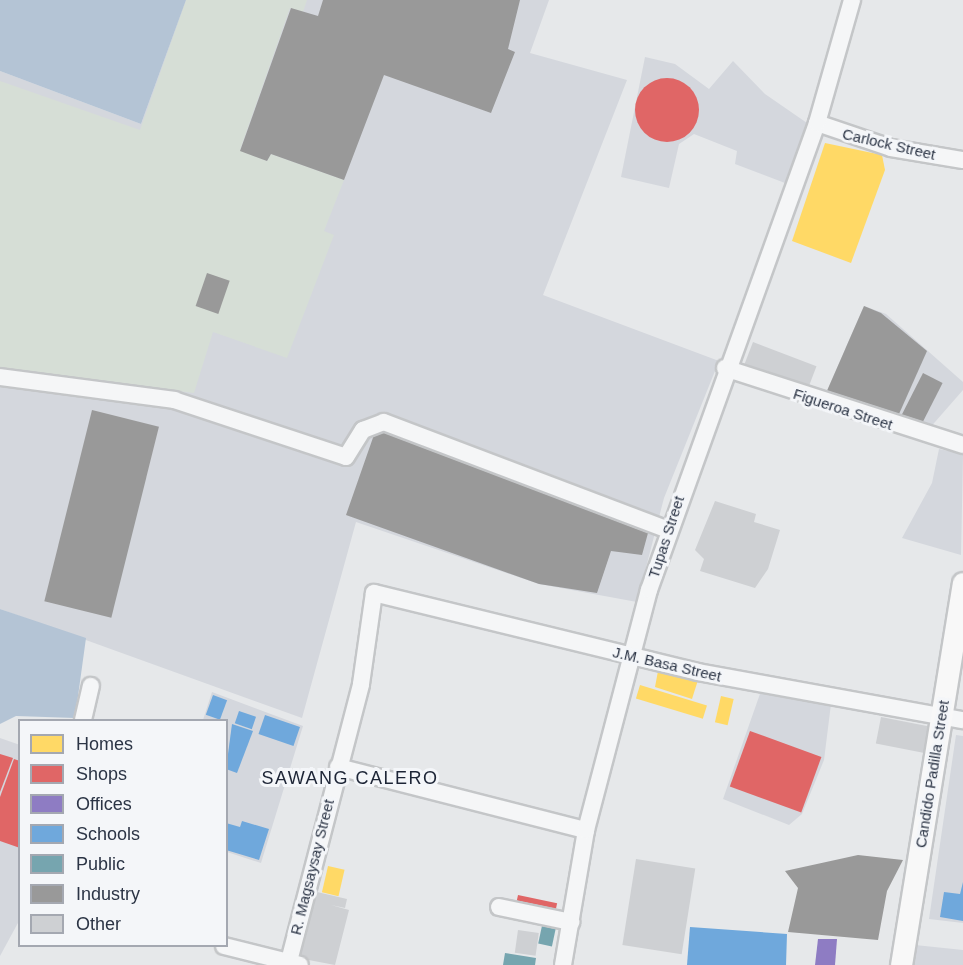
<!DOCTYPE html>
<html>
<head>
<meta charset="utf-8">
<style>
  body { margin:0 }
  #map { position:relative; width:963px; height:965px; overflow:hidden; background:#e6e8ea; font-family:Helvetica,sans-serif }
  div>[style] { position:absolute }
  .built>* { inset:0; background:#d4d7dd }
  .green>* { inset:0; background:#d6ded6 }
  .water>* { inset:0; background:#b4c4d5 }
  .homes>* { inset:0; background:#ffd966; transform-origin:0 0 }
  .shops>* { inset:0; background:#e06666; transform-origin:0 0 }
  .round { border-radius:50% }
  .offices>* { inset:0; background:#8e7cc3 }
  .schools>* { inset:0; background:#6fa8dc; transform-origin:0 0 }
  .public>* { inset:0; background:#76a5af; transform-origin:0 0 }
  .industry>* { inset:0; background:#999; transform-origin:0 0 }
  .building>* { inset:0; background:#ced0d3; transform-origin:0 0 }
  .roads { filter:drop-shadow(2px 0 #c4c6c8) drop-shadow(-2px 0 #c4c6c8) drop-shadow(0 2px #c4c6c8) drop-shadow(0 -2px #c4c6c8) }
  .minor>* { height:16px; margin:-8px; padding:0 8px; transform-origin:8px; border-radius:8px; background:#f5f6f7 }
  .major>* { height:21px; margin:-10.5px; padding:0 10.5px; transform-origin:10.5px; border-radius:10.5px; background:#f8f8f8 }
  span { translate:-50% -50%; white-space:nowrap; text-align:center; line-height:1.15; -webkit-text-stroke:6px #f4f6f9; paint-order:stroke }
  .street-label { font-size:15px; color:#2b3445 }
  .quarter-label { font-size:18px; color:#1d2536; letter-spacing:1.5px }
  .legend { position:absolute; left:18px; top:719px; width:210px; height:228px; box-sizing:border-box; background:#f4f6f9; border:2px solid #a4a8b1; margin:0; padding:8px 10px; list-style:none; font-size:18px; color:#2b3445 }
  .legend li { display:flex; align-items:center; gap:12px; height:30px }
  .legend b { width:30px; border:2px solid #a4a8b1 }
</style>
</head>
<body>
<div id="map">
  <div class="built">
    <i style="clip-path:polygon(186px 0,549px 0,530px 53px,627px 80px,543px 295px,719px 361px,664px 498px,637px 602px,539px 584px,356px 522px,302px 718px,0 609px,0 71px,141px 124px)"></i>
    <i style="clip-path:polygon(645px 57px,675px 64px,709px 89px,733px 61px,765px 94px,807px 123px,785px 183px,735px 164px,737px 151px,694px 134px,679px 144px,669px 188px,621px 177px)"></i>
    <i style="clip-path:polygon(864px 306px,886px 314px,963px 382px,963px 390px,928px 430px,824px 398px)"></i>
    <i style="clip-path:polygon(939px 449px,963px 454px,961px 555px,902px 538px,932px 483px)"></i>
    <i style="clip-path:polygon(761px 691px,831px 704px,824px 760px,802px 814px,789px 825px,723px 799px)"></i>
    <i style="clip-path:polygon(212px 692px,303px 726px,261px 863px,227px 852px,226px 720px,203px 720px)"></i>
    <i style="clip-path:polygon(956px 735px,963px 736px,963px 923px,929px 919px)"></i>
    <i style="clip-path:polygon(0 738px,20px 745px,19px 921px,0 956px)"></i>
    <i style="clip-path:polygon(915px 945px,963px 950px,963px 965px,912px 965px)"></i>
  </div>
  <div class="green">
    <i style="clip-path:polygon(186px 0,307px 0,303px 12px,290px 8px,240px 150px,267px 161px,271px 154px,344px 180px,324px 231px,334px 235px,287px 358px,213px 332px,194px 393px,0 369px,0 81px,140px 130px)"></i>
  </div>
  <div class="water">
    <i style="clip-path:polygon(0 0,186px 0,141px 124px,0 71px)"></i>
    <i style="clip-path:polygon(0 609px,86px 638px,75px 718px,16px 716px,0 724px)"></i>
  </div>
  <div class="homes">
    <i style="clip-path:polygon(825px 143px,882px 155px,885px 170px,851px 263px,792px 241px)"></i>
    <i style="clip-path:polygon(658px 671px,698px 680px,692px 699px,655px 687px)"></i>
    <i style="left:640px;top:685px;width:70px;height:14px;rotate:17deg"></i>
    <i style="left:721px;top:696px;width:13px;height:27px;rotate:13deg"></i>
    <i style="left:328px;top:866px;width:17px;height:27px;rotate:13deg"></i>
  </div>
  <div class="shops">
    <i class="round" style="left:635px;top:78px;width:64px;height:64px"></i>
    <i style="left:750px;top:731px;width:76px;height:59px;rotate:20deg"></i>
    <i style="clip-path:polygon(0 754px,13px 758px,0 792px)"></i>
    <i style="clip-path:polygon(14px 759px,20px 761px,20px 848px,0 841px,0 797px)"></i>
    <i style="left:518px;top:895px;width:40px;height:11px;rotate:12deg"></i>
  </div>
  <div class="offices">
    <i style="clip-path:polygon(818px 939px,837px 939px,835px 965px,815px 965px)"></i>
  </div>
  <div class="schools">
    <i style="left:213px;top:695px;width:15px;height:21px;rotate:20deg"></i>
    <i style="left:239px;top:711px;width:18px;height:13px;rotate:19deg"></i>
    <i style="left:265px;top:715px;width:37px;height:20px;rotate:19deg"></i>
    <i style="clip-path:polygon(232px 724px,253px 731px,237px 773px,226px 769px)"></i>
    <i style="clip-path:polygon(242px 821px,269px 829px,259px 860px,226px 850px,226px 823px,240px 827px)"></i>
    <i style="clip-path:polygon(963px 882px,963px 921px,940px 917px,944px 892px,960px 894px)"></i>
    <i style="clip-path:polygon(690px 927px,787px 934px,786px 965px,687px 965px)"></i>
  </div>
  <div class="public">
    <i style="left:543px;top:921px;width:14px;height:23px;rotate:12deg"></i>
    <i style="clip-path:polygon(505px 953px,536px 958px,535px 965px,503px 965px)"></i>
  </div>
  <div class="industry">
    <i style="clip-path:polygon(323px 0,520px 0,508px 49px,515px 52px,491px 113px,384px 75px,344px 180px,271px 154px,267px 161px,240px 151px,291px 8px,318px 16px)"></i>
    <i style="left:207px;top:273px;width:24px;height:35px;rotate:19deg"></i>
    <i style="clip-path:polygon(864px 306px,881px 313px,927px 351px,899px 414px,826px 393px)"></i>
    <i style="left:923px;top:373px;width:22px;height:49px;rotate:27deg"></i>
    <i style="left:92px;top:410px;width:69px;height:197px;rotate:14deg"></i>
    <i style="clip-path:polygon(376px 429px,648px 533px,642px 555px,611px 551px,597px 593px,539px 584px,346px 515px)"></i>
    <i style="clip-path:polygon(858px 855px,903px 860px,887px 891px,878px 940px,788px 932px,798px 888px,785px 871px)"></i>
  </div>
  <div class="building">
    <i style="left:753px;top:342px;width:68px;height:29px;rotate:21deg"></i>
    <i style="clip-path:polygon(715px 501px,756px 514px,754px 522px,780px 530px,768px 569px,755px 588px,700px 571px,704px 559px,695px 550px)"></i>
    <i style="left:881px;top:717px;width:52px;height:27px;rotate:11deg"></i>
    <i style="left:636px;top:859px;width:60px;height:87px;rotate:9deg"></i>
    <i style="clip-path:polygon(317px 892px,347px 899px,345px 908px,331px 905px,349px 910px,335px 965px,298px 958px)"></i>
    <i style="left:518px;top:930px;width:21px;height:23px;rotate:8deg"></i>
  </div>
  <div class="roads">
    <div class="minor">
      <i style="left:817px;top:123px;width:78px;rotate:18.7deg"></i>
      <i style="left:891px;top:148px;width:73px;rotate:9.5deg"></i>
      <i style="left:725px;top:368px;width:250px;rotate:17.9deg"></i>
      <i style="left:0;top:377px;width:176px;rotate:7.5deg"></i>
      <i style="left:174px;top:400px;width:181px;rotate:18.3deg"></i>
      <i style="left:346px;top:457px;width:32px;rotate:-58deg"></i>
      <i style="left:363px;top:430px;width:22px;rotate:-21deg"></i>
      <i style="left:384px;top:422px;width:304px;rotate:20.8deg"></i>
      <i style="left:83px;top:720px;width:35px;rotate:-77deg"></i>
      <i style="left:338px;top:767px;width:256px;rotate:14.3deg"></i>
      <i style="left:499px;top:907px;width:74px;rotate:11.8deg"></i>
      <i style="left:224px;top:946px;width:78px;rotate:14deg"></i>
      <i style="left:288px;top:965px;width:290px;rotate:-75.4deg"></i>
      <i style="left:361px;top:684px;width:92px;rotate:-81.9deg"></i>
      <i style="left:374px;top:593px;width:333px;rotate:13.7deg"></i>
      <i style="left:698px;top:672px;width:269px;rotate:10.3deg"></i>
      <i style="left:563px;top:965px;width:137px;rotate:-80.3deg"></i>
      <i style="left:586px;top:830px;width:248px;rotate:-75.3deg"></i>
      <i style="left:649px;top:590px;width:496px;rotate:-70.2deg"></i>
      <i style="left:817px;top:123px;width:128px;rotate:-74.1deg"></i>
    </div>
    <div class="major">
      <i style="left:901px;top:965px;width:387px;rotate:-80.8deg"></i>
    </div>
  </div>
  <div class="street-label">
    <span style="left:889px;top:144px;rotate:13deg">Carlock Street</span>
    <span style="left:843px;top:409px;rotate:18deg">Figueroa Street</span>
    <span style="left:666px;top:537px;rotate:-72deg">Tupas Street</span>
    <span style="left:667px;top:664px;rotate:13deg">J.M. Basa Street</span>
    <span style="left:932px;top:774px;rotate:-81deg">Candido Padilla Street</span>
    <span style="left:312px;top:867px;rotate:-76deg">R. Magsaysay Street</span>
  </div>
  <div class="quarter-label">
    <span style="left:350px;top:778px">SAWANG CALERO</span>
  </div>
  <ul class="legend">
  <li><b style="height:16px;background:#ffd966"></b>Homes</li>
  <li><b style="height:16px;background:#e06666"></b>Shops</li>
  <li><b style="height:16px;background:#8e7cc3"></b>Offices</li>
  <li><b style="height:16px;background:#6fa8dc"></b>Schools</li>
  <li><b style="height:16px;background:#76a5af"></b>Public</li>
  <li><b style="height:16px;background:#999"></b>Industry</li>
  <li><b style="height:16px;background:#ced0d3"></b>Other</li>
  </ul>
</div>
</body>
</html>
